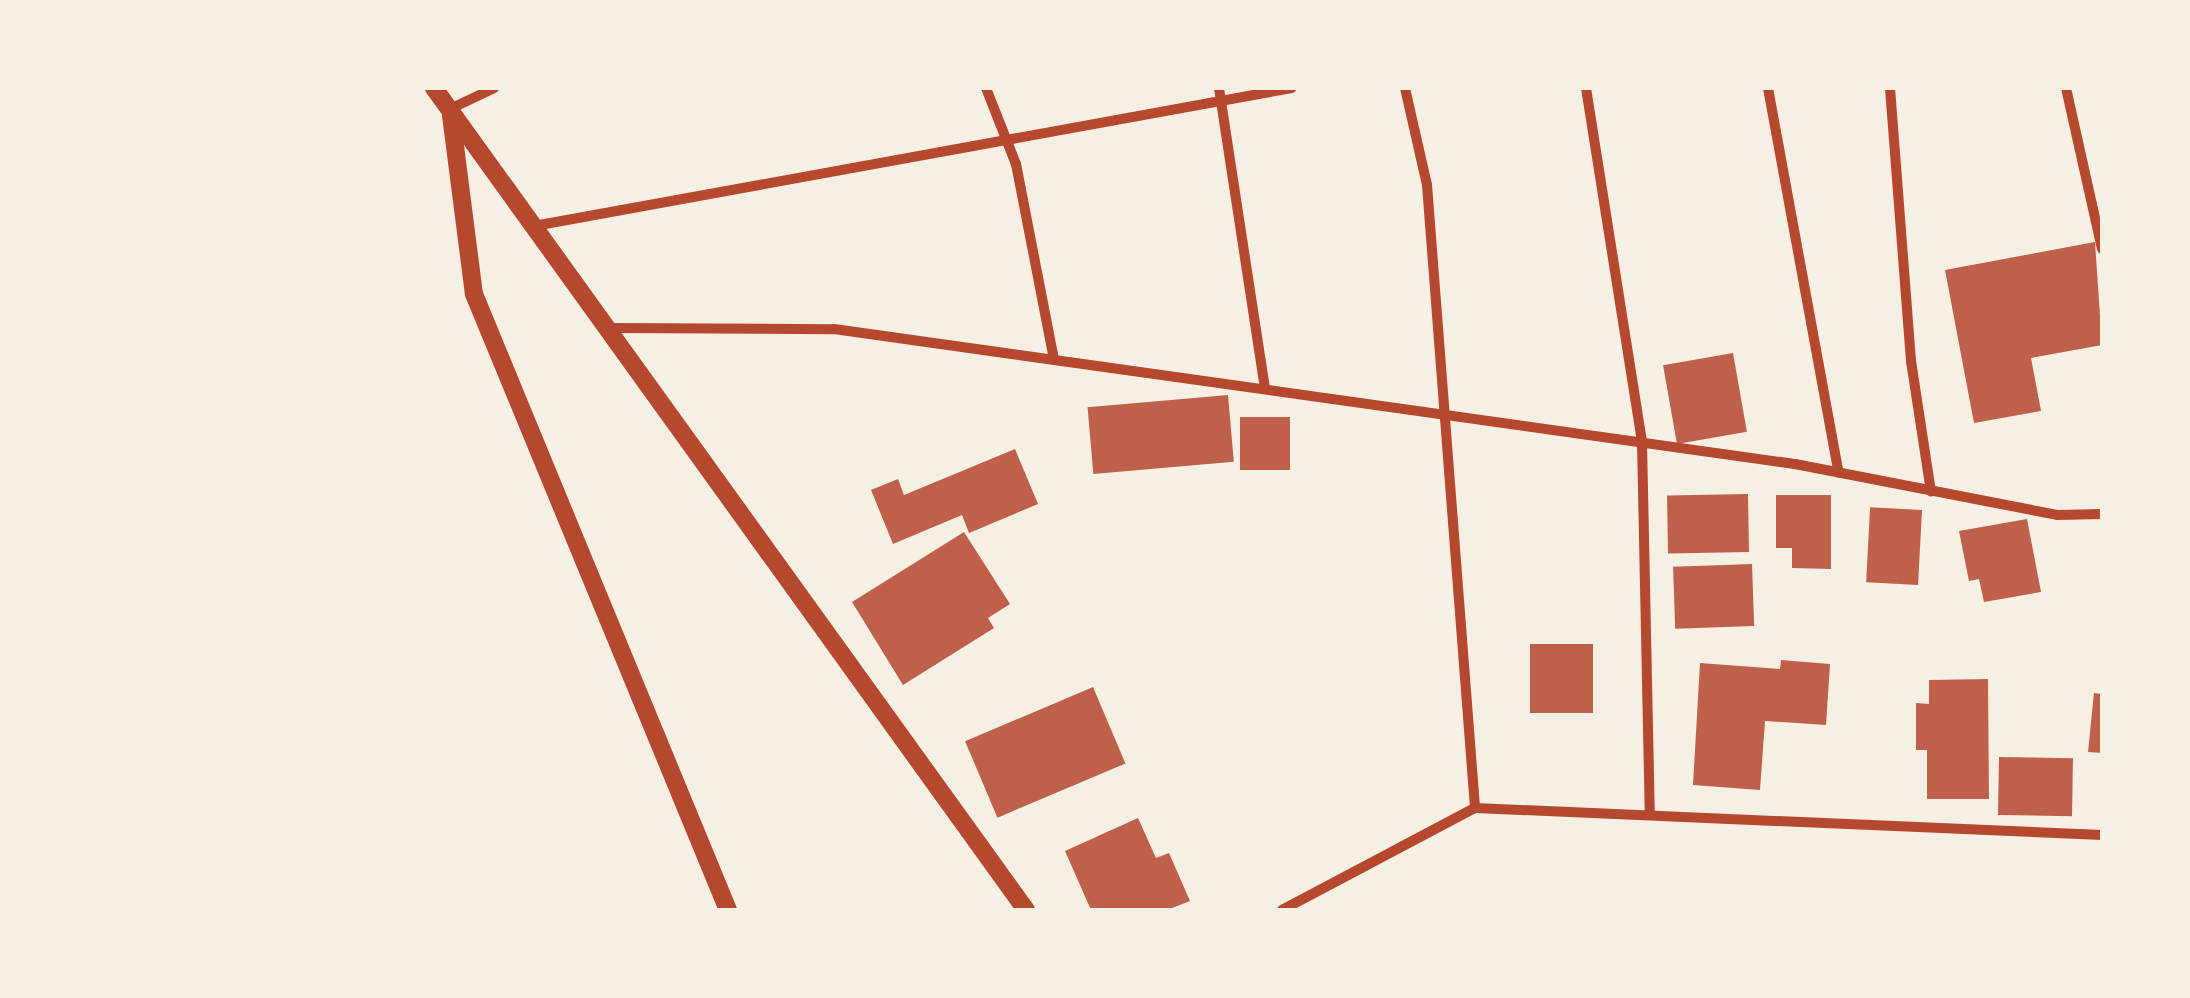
<!DOCTYPE html>
<html>
<head>
<meta charset="utf-8">
<style>
  body { margin:0 }
  #map { position:relative; width:2190px; height:998px; overflow:hidden; background:#f6efe4; font-family:"Fira Sans Condensed",sans-serif }
  div>[style] { position:absolute }
  .building>* { inset:0; background:#bf614a; transform-origin:0 0 }
  .minor>* { height:10px; margin:-5px; padding:0 5px; transform-origin:5px; border-radius:5px; background:#b5482f }
  .tertiary>* { height:18px; margin:-9px; padding:0 9px; transform-origin:9px; border-radius:9px; background:#b5482f }
  span { translate:-50% -50%; white-space:nowrap; text-align:center; line-height:1.15; -webkit-text-stroke:8px #f6efe4; paint-order:stroke }
  .frame { position:absolute; inset:0; border:90px solid #f6efe4; pointer-events:none }
</style>
</head>
<body>
<div id="map">
  <div class="building">
    <i style="clip-path:polygon(2095px 242px,2102px 345px,2031px 358px,2041px 411px,1974px 423px,1945px 270px)"></i>
    <i style="left:1733px;top:353px;width:80px;height:71px;rotate:80deg"></i>
    <i style="left:1228px;top:395px;width:67px;height:141px;rotate:85deg"></i>
    <i style="left:1290px;top:417px;width:53px;height:50px;rotate:90deg"></i>
    <i style="clip-path:polygon(1015px 449px,1038px 504px,969px 533px,962px 515px,893px 544px,871px 490px,898px 479px,904px 495px)"></i>
    <i style="left:1748px;top:494px;width:58px;height:81px;rotate:89deg"></i>
    <i style="clip-path:polygon(1776px 495px,1831px 495px,1831px 569px,1792px 568px,1792px 548px,1776px 548px)"></i>
    <i style="left:1922px;top:510px;width:75px;height:52px;rotate:93deg"></i>
    <i style="clip-path:polygon(2027px 519px,2041px 592px,1984px 602px,1979px 579px,1969px 581px,1959px 531px)"></i>
    <i style="clip-path:polygon(964px 532px,1010px 604px,988px 618px,994px 628px,903px 685px,852px 602px)"></i>
    <i style="left:1752px;top:564px;width:62px;height:79px;rotate:88deg"></i>
    <i style="left:1530px;top:644px;width:63px;height:69px"></i>
    <i style="clip-path:polygon(1781px 660px,1830px 664px,1826px 725px,1765px 721px,1760px 790px,1693px 785px,1700px 663px,1780px 669px)"></i>
    <i style="clip-path:polygon(1988px 679px,1989px 799px,1927px 799px,1927px 750px,1916px 750px,1916px 703px,1929px 704px,1929px 680px)"></i>
    <i style="left:1093px;top:687px;width:83px;height:139px;rotate:67deg"></i>
    <i style="clip-path:polygon(2094px 693px,2102px 694px,2102px 753px,2088px 752px)"></i>
    <i style="left:1999px;top:757px;width:74px;height:58px;rotate:1deg"></i>
    <i style="clip-path:polygon(1138px 818px,1156px 858px,1169px 853px,1190px 901px,1167px 910px,1091px 910px,1065px 851px)"></i>
  </div>
  <div class="minor">
    <i style="left:986px;top:88px;width:82px;rotate:68.5deg"></i>
    <i style="left:1016px;top:164px;width:199px;rotate:79deg"></i>
    <i style="left:1219px;top:88px;width:304px;rotate:81.3deg"></i>
    <i style="left:1405px;top:88px;width:99px;rotate:77.2deg"></i>
    <i style="left:1427px;top:185px;width:625px;rotate:85.59deg"></i>
    <i style="left:1586px;top:88px;width:358px;rotate:81deg"></i>
    <i style="left:1642px;top:442px;width:369px;rotate:88.8deg"></i>
    <i style="left:1768px;top:88px;width:391px;rotate:79.6deg"></i>
    <i style="left:1890px;top:88px;width:274px;rotate:85.6deg"></i>
    <i style="left:1911px;top:361px;width:132px;rotate:81.3deg"></i>
    <i style="left:2066px;top:88px;width:165px;rotate:77.4deg"></i>
    <i style="left:450px;top:109px;width:49px;rotate:-25.5deg"></i>
    <i style="left:534px;top:226px;width:770px;rotate:-10.32deg"></i>
    <i style="left:608px;top:328px;width:226px;rotate:0.3deg"></i>
    <i style="left:834px;top:329px;width:970px;rotate:8deg"></i>
    <i style="left:1795px;top:464px;width:267px;rotate:11deg"></i>
    <i style="left:2057px;top:515px;width:45px;rotate:-1.3deg"></i>
    <i style="left:1282px;top:910px;width:218px;rotate:-27.9deg"></i>
    <i style="left:1475px;top:808px;width:628px;rotate:2.47deg"></i>
  </div>
  <div class="tertiary">
    <i style="left:434px;top:88px;width:1013px;rotate:54.24deg"></i>
    <i style="left:451px;top:115px;width:180px;rotate:82.7deg"></i>
    <i style="left:474px;top:294px;width:666px;rotate:67.59deg"></i>
  </div>
  <div class="frame"></div>
</div>
</body>
</html>
